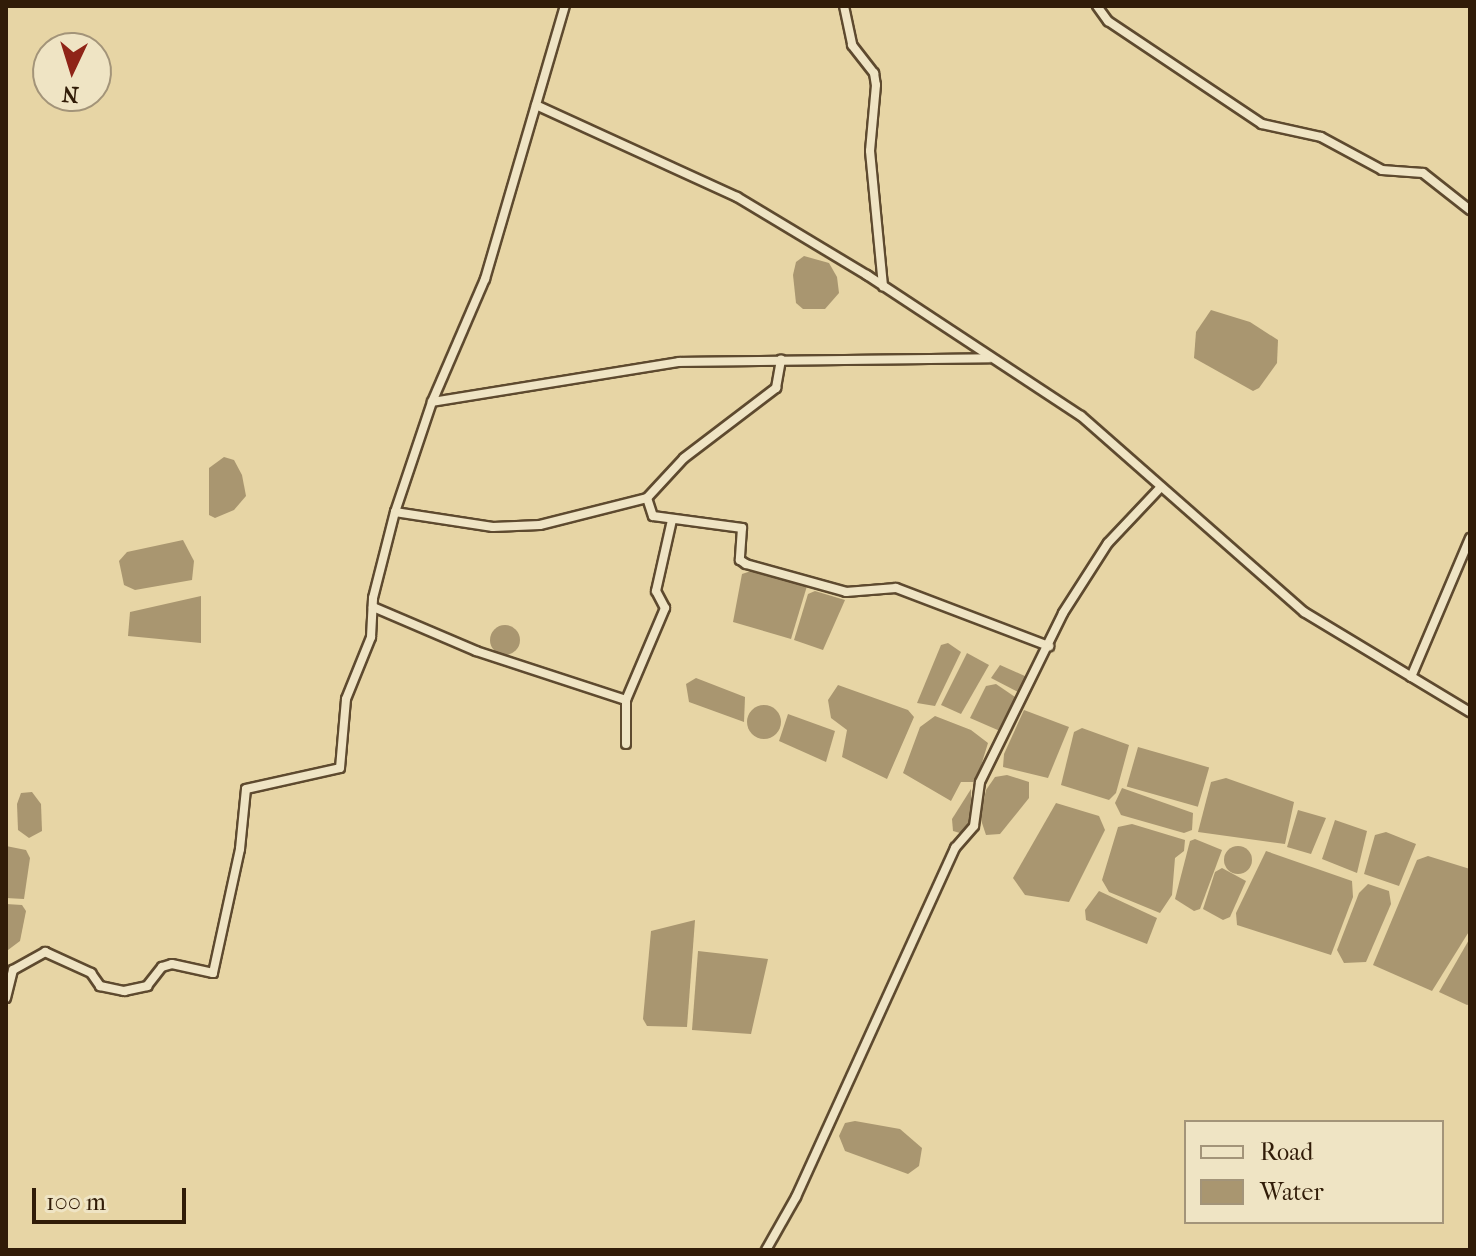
<!DOCTYPE html>
<html>
<head>
<meta charset="utf-8">
<style>
  body { margin:0 }
  #map { position:relative; width:1476px; height:1256px; overflow:hidden; background:#e7d5a5; font-family:"IM FELL French Canon",serif }
  div>[style] { position:absolute }
  .water>* { inset:0; background:#a99670; transform-origin:0 0 }
  .round { border-radius:50% }
  .roads { filter:drop-shadow(2px 0 #5e4a2f) drop-shadow(-2px 0 #5e4a2f) drop-shadow(0 2px #5e4a2f) drop-shadow(0 -2px #5e4a2f) }
  .street>* { height:8px; margin:-4px; padding:0 4px; transform-origin:4px; border-radius:4px; background:#efe4c4 }
  span { translate:-50% -50%; white-space:nowrap; text-align:center; line-height:1.15; -webkit-text-stroke:8px #efe4c4; paint-order:stroke }
  .frame { position:absolute; inset:0; border:8px solid #311c08; pointer-events:none }
  .legend { position:absolute; left:1184px; top:1120px; width:260px; height:104px; box-sizing:border-box; background:#efe4c4; border:2px solid #a39479; margin:0; padding:10px 14px; list-style:none; font-size:24px; color:#311c08 }
  .legend li { display:flex; align-items:center; gap:16px; height:40px }
  .legend b { width:40px; border:2px solid #a39479 }
  .north { position:absolute; left:32px; top:32px; width:80px; height:80px; box-sizing:border-box; background:#efe4c4; border:2px solid #a39479; border-radius:50%; rotate:184deg; font-size:22px; font-weight:700; line-height:32px; text-align:center; color:#311c08 }
  .north::after { content:''; display:block; margin:auto; width:28px; height:36px; background:#8f2418; clip-path:polygon(50% 0,100% 100%,50% 72%,0 100%) }
  .scale { position:absolute; left:32px; top:1188px; width:154px; height:36px; box-sizing:border-box; border:4px solid #311c08; border-top:0; padding-left:10px; font-size:24px; line-height:28px; white-space:nowrap; color:#311c08; -webkit-text-stroke:6px #efe4c4; paint-order:stroke }
</style>
</head>
<body>
<div id="map">
  <div class="water">
    <i style="clip-path:polygon(804px 256px,829px 263px,837px 277px,839px 293px,825px 309px,803px 309px,796px 303px,793px 275px,796px 262px)"></i>
    <i style="clip-path:polygon(1211px 310px,1250px 322px,1278px 340px,1277px 363px,1259px 388px,1253px 391px,1194px 358px,1196px 332px)"></i>
    <i style="clip-path:polygon(224px 457px,234px 460px,242px 475px,246px 496px,234px 510px,215px 518px,209px 515px,209px 468px)"></i>
    <i style="clip-path:polygon(183px 540px,194px 561px,192px 580px,135px 590px,124px 585px,119px 561px,127px 552px)"></i>
    <i style="clip-path:polygon(751px 571px,807px 586px,791px 639px,733px 622px,742px 574px)"></i>
    <i style="clip-path:polygon(815px 591px,845px 600px,823px 650px,794px 640px,808px 594px)"></i>
    <i style="clip-path:polygon(201px 596px,201px 643px,128px 636px,130px 612px)"></i>
    <i class="round" style="left:490px;top:625px;width:30px;height:30px"></i>
    <i style="clip-path:polygon(948px 643px,961px 652px,935px 706px,917px 703px,941px 645px)"></i>
    <i style="clip-path:polygon(967px 653px,989px 665px,961px 714px,941px 705px)"></i>
    <i style="clip-path:polygon(1000px 665px,1027px 677px,1020px 693px,991px 678px)"></i>
    <i style="clip-path:polygon(696px 678px,745px 697px,744px 722px,689px 702px,686px 684px)"></i>
    <i style="clip-path:polygon(996px 684px,1018px 699px,1000px 731px,970px 718px,986px 686px)"></i>
    <i style="clip-path:polygon(838px 685px,908px 710px,914px 717px,887px 779px,842px 757px,847px 730px,831px 718px,828px 700px)"></i>
    <i class="round" style="left:747px;top:705px;width:34px;height:34px"></i>
    <i style="clip-path:polygon(1024px 710px,1069px 727px,1048px 778px,1003px 767px,1004px 754px)"></i>
    <i style="clip-path:polygon(788px 714px,835px 731px,826px 762px,779px 741px)"></i>
    <i style="clip-path:polygon(935px 716px,971px 730px,988px 743px,976px 782px,961px 782px,951px 801px,903px 773px,920px 727px)"></i>
    <i style="clip-path:polygon(1082px 728px,1129px 745px,1116px 793px,1109px 800px,1061px 785px,1074px 732px)"></i>
    <i style="left:1138px;top:747px;width:74px;height:41px;rotate:16deg"></i>
    <i style="clip-path:polygon(1007px 775px,1029px 782px,1029px 798px,1000px 834px,986px 835px,980px 817px,986px 790px,995px 777px)"></i>
    <i style="clip-path:polygon(1226px 778px,1294px 802px,1285px 844px,1198px 832px,1211px 782px)"></i>
    <i style="clip-path:polygon(1122px 788px,1193px 813px,1192px 830px,1184px 833px,1121px 815px,1115px 803px)"></i>
    <i style="clip-path:polygon(971px 789px,971px 820px,960px 833px,953px 831px,952px 819px)"></i>
    <i style="clip-path:polygon(32px 792px,41px 804px,42px 831px,29px 838px,18px 830px,17px 804px,21px 793px)"></i>
    <i style="clip-path:polygon(1056px 803px,1099px 816px,1105px 830px,1069px 902px,1025px 895px,1013px 878px)"></i>
    <i style="clip-path:polygon(1298px 810px,1326px 818px,1311px 854px,1287px 847px)"></i>
    <i style="clip-path:polygon(1335px 820px,1367px 831px,1357px 873px,1322px 859px)"></i>
    <i style="clip-path:polygon(1132px 824px,1185px 840px,1184px 851px,1175px 858px,1172px 895px,1160px 913px,1109px 892px,1102px 880px,1118px 827px)"></i>
    <i style="clip-path:polygon(1386px 832px,1416px 844px,1399px 886px,1364px 874px,1375px 835px)"></i>
    <i style="clip-path:polygon(1195px 839px,1222px 850px,1200px 909px,1194px 911px,1175px 899px,1190px 841px)"></i>
    <i class="round" style="left:1224px;top:846px;width:28px;height:28px"></i>
    <i style="clip-path:polygon(6px 846px,26px 850px,30px 858px,24px 899px,6px 898px)"></i>
    <i style="clip-path:polygon(1266px 851px,1352px 881px,1353px 897px,1331px 955px,1237px 925px,1236px 913px)"></i>
    <i style="clip-path:polygon(1428px 856px,1470px 869px,1470px 930px,1432px 991px,1373px 965px,1417px 860px)"></i>
    <i style="clip-path:polygon(1222px 868px,1246px 881px,1230px 917px,1223px 920px,1203px 909px,1215px 872px)"></i>
    <i style="clip-path:polygon(1368px 884px,1389px 891px,1391px 904px,1366px 962px,1344px 963px,1337px 950px,1359px 893px)"></i>
    <i style="clip-path:polygon(1099px 891px,1157px 918px,1147px 944px,1086px 920px,1085px 910px)"></i>
    <i style="clip-path:polygon(6px 904px,22px 905px,26px 911px,20px 941px,8px 950px)"></i>
    <i style="clip-path:polygon(695px 920px,687px 1027px,647px 1026px,643px 1019px,651px 931px)"></i>
    <i style="clip-path:polygon(1470px 938px,1470px 1004px,1467px 1005px,1439px 992px)"></i>
    <i style="clip-path:polygon(698px 951px,768px 959px,751px 1034px,692px 1030px)"></i>
    <i style="clip-path:polygon(855px 1121px,900px 1129px,922px 1148px,919px 1166px,908px 1174px,845px 1151px,839px 1136px,845px 1123px)"></i>
  </div>
  <div class="roads">
    <div class="street">
      <i style="left:844px;top:6px;width:40px;rotate:78deg"></i>
      <i style="left:852px;top:45px;width:36px;rotate:52deg"></i>
      <i style="left:874px;top:73px;width:12px;rotate:81deg"></i>
      <i style="left:876px;top:85px;width:66px;rotate:95.2deg"></i>
      <i style="left:870px;top:151px;width:136px;rotate:84.5deg"></i>
      <i style="left:1097px;top:6px;width:19px;rotate:54deg"></i>
      <i style="left:1108px;top:21px;width:185px;rotate:33.8deg"></i>
      <i style="left:1262px;top:124px;width:60px;rotate:12.4deg"></i>
      <i style="left:1321px;top:137px;width:69px;rotate:28.4deg"></i>
      <i style="left:1382px;top:170px;width:41px;rotate:4.2deg"></i>
      <i style="left:1423px;top:173px;width:60px;rotate:38.2deg"></i>
      <i style="left:536px;top:105px;width:221px;rotate:24.6deg"></i>
      <i style="left:737px;top:197px;width:152px;rotate:31deg"></i>
      <i style="left:867px;top:275px;width:256px;rotate:33.4deg"></i>
      <i style="left:1081px;top:416px;width:297px;rotate:41.3deg"></i>
      <i style="left:1304px;top:612px;width:194px;rotate:31.1deg"></i>
      <i style="left:432px;top:402px;width:250px;rotate:-9.2deg"></i>
      <i style="left:679px;top:362px;width:310px;rotate:-0.7deg"></i>
      <i style="left:647px;top:498px;width:19px;rotate:72deg"></i>
      <i style="left:653px;top:516px;width:90px;rotate:7.7deg"></i>
      <i style="left:742px;top:528px;width:32px;rotate:94deg"></i>
      <i style="left:740px;top:560px;width:7px;rotate:34deg"></i>
      <i style="left:746px;top:564px;width:104px;rotate:15.6deg"></i>
      <i style="left:846px;top:592px;width:50px;rotate:-4.6deg"></i>
      <i style="left:896px;top:588px;width:164px;rotate:20.8deg"></i>
      <i style="left:395px;top:512px;width:99px;rotate:8.7deg"></i>
      <i style="left:493px;top:527px;width:47px;rotate:-2.4deg"></i>
      <i style="left:540px;top:525px;width:110px;rotate:-14.2deg"></i>
      <i style="left:647px;top:498px;width:54px;rotate:-47.2deg"></i>
      <i style="left:684px;top:458px;width:116px;rotate:-37.3deg"></i>
      <i style="left:776px;top:388px;width:29px;rotate:-80deg"></i>
      <i style="left:373px;top:607px;width:112px;rotate:23.1deg"></i>
      <i style="left:476px;top:651px;width:158px;rotate:18.1deg"></i>
      <i style="left:1411px;top:677px;width:151px;rotate:-67deg"></i>
      <i style="left:626px;top:744px;width:44px;rotate:-90deg"></i>
      <i style="left:626px;top:700px;width:100px;rotate:-67deg"></i>
      <i style="left:665px;top:608px;width:19px;rotate:-118deg"></i>
      <i style="left:656px;top:591px;width:73px;rotate:-77.3deg"></i>
      <i style="left:6px;top:998px;width:29px;rotate:-76deg"></i>
      <i style="left:13px;top:970px;width:37px;rotate:-29deg"></i>
      <i style="left:45px;top:952px;width:51px;rotate:24.5deg"></i>
      <i style="left:91px;top:973px;width:16px;rotate:55deg"></i>
      <i style="left:100px;top:986px;width:25px;rotate:12deg"></i>
      <i style="left:124px;top:991px;width:24px;rotate:-12deg"></i>
      <i style="left:147px;top:986px;width:24px;rotate:-52deg"></i>
      <i style="left:162px;top:967px;width:10px;rotate:-17deg"></i>
      <i style="left:172px;top:964px;width:42px;rotate:12.4deg"></i>
      <i style="left:213px;top:973px;width:127px;rotate:-77.7deg"></i>
      <i style="left:240px;top:849px;width:60px;rotate:-84.3deg"></i>
      <i style="left:246px;top:789px;width:96px;rotate:-12.6deg"></i>
      <i style="left:340px;top:768px;width:69px;rotate:-85deg"></i>
      <i style="left:346px;top:699px;width:67px;rotate:-68deg"></i>
      <i style="left:371px;top:637px;width:39px;rotate:-87deg"></i>
      <i style="left:373px;top:598px;width:89px;rotate:-75.7deg"></i>
      <i style="left:395px;top:512px;width:116px;rotate:-71.4deg"></i>
      <i style="left:432px;top:402px;width:134px;rotate:-66.7deg"></i>
      <i style="left:485px;top:279px;width:284px;rotate:-73.7deg"></i>
      <i style="left:766px;top:1250px;width:61px;rotate:-60.5deg"></i>
      <i style="left:796px;top:1197px;width:384px;rotate:-65.5deg"></i>
      <i style="left:955px;top:848px;width:29px;rotate:-49deg"></i>
      <i style="left:974px;top:826px;width:44px;rotate:-82.2deg"></i>
      <i style="left:980px;top:782px;width:188px;rotate:-63.8deg"></i>
      <i style="left:1063px;top:613px;width:83px;rotate:-57.3deg"></i>
      <i style="left:1108px;top:543px;width:76px;rotate:-46.6deg"></i>
    </div>
  </div>
  <div class="frame"></div>
  <ul class="legend">
  <li><b style="height:10px;background:#efe4c4"></b>Road</li>
  <li><b style="height:22px;background:#a99670"></b>Water</li>
  </ul>
  <div class="north">N</div>
  <div class="scale">100 m</div>
</div>
</body>
</html>
